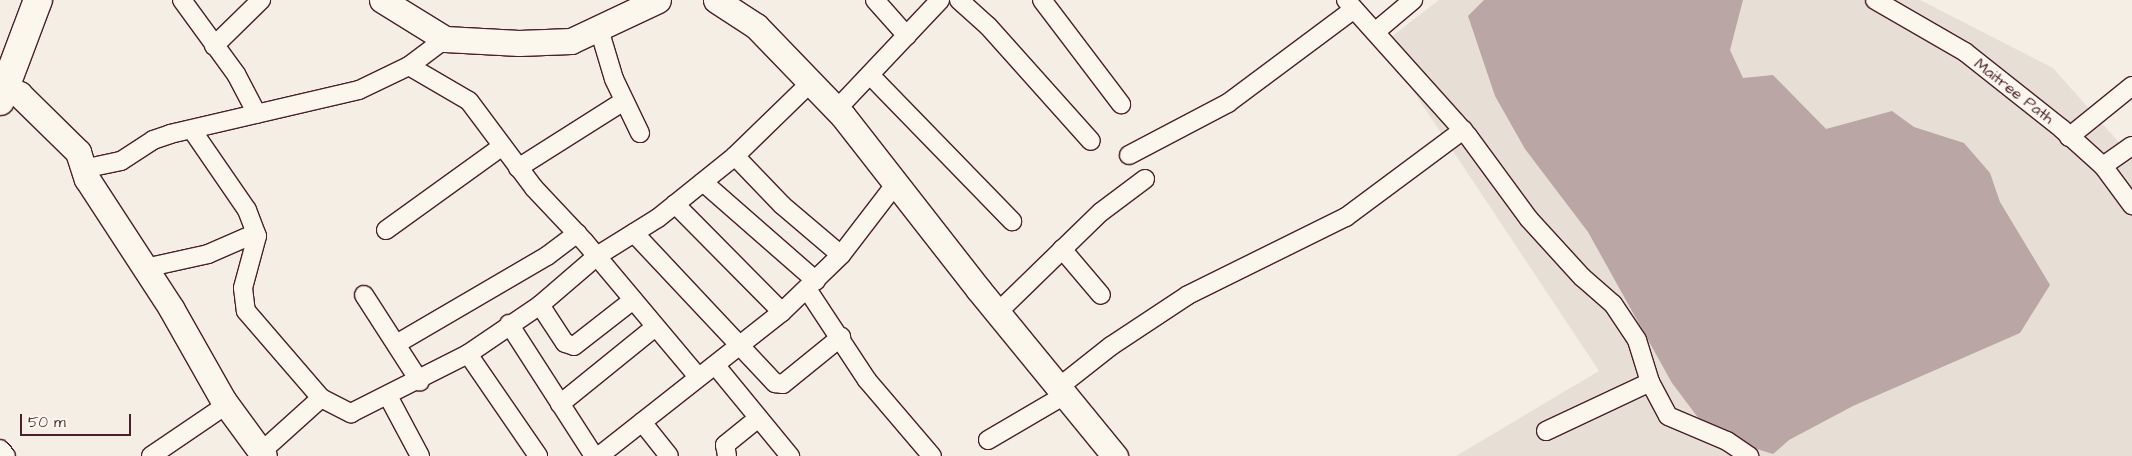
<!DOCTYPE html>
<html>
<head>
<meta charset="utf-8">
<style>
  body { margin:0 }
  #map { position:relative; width:2132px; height:456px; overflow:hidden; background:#f4eee4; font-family:"Architects Daughter",sans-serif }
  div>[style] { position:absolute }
  .built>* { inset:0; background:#e7dfd6 }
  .water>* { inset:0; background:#baa7a5 }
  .roads { filter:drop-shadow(1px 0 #4a1f2b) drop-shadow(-1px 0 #4a1f2b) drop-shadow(0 1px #4a1f2b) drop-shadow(0 -1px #4a1f2b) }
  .street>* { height:18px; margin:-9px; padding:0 9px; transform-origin:9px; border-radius:9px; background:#fbf7ec }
  .secondary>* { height:25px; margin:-12.5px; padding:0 12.5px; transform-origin:12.5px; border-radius:12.5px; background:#fbf7ec }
  .primary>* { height:28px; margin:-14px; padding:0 14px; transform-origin:14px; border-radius:14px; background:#fbf7ec }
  span { translate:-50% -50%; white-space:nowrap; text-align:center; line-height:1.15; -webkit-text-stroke:4.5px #fbf7ec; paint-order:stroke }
  .street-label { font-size:16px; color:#4a1f2b }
  .scale { position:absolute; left:20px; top:414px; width:111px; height:22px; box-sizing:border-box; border:2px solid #4a1f2b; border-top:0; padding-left:6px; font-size:15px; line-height:18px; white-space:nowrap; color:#4a1f2b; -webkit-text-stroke:4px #fbf7ec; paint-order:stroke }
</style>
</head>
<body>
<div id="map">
  <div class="built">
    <i style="clip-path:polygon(1439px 0,1920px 0,2053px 68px,2132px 157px,2132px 456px,1456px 456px,1599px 371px,1382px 44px)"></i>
  </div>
  <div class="water">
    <i style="clip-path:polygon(1484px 0,1743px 0,1730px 50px,1743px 78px,1773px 75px,1826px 129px,1892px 111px,1914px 127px,1964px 143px,1990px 173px,2000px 202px,2050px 285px,2020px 333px,1853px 406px,1789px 440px,1773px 454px,1711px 435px,1672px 383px,1588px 232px,1525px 149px,1495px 96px,1468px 16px)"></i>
  </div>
  <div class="roads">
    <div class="street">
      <i style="left:182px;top:0;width:92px;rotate:53.9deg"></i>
      <i style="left:236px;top:74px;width:45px;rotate:62.3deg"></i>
      <i style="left:875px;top:0;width:48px;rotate:48.4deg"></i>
      <i style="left:959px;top:0;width:39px;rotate:42deg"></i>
      <i style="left:988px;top:26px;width:154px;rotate:48.2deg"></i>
      <i style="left:1042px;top:0;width:131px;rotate:52.8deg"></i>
      <i style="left:1346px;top:0;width:183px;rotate:48.1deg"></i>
      <i style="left:1468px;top:136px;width:103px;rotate:53.7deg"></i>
      <i style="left:1529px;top:219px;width:79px;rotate:47.6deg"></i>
      <i style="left:1582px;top:277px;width:41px;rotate:41.1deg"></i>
      <i style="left:1613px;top:304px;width:43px;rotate:56.3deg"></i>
      <i style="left:1637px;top:340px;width:44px;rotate:72.8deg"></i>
      <i style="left:1650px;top:382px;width:38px;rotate:62deg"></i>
      <i style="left:1668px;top:416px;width:64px;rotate:23deg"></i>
      <i style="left:1727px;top:441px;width:27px;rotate:34deg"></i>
      <i style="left:1875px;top:0;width:104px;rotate:30deg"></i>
      <i style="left:1965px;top:52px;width:124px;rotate:38.4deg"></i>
      <i style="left:2062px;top:129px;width:55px;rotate:42.1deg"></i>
      <i style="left:2103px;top:166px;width:49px;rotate:53.4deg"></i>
      <i style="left:599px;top:29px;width:52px;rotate:73.3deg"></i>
      <i style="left:614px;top:79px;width:60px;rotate:64.3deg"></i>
      <i style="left:1375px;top:32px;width:50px;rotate:-40.1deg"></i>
      <i style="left:214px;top:46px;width:66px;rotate:-44.4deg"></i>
      <i style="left:409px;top:66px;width:69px;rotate:30.3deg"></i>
      <i style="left:469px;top:101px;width:109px;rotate:53.2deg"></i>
      <i style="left:534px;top:188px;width:73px;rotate:46.7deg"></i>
      <i style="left:584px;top:241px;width:177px;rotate:50deg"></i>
      <i style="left:870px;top:75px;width:204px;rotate:45.8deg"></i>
      <i style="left:837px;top:109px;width:150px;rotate:-46.6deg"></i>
      <i style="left:192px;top:130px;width:97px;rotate:55.5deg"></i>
      <i style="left:247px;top:210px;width:28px;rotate:69deg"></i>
      <i style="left:257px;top:236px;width:54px;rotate:105.1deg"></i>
      <i style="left:243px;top:288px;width:23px;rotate:83deg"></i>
      <i style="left:246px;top:311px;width:115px;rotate:49.2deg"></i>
      <i style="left:321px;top:398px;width:81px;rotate:138deg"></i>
      <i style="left:2069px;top:137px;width:81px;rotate:-39deg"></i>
      <i style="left:1129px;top:155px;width:112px;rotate:-27.7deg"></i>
      <i style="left:1228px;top:103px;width:157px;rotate:-36.7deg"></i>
      <i style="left:735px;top:156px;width:68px;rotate:46.2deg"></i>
      <i style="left:782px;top:205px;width:77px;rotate:40.3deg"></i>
      <i style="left:2103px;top:166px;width:35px;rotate:-35deg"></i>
      <i style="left:518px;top:168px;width:125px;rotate:-32.3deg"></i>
      <i style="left:83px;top:169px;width:39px;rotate:-12deg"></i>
      <i style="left:121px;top:161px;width:38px;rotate:-33deg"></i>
      <i style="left:153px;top:140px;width:18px;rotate:-19deg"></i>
      <i style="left:170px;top:134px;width:194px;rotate:-13.1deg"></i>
      <i style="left:359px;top:90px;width:55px;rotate:-25.6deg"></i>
      <i style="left:409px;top:66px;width:45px;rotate:-36.9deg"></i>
      <i style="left:703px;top:182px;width:150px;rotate:41.2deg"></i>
      <i style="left:675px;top:204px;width:152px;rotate:45.3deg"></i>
      <i style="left:386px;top:230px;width:142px;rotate:-35.8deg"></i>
      <i style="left:634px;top:233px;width:206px;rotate:46.8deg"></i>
      <i style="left:775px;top:383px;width:8px;rotate:7deg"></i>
      <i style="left:783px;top:384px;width:75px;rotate:-39deg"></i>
      <i style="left:1062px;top:249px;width:60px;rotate:49.7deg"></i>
      <i style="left:145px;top:268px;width:65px;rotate:-12.5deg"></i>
      <i style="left:208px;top:254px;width:52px;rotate:-23.6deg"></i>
      <i style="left:807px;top:289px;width:109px;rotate:56.6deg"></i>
      <i style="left:867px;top:380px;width:100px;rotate:49.5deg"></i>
      <i style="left:364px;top:295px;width:103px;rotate:57.2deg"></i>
      <i style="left:540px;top:305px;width:45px;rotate:56.7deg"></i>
      <i style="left:565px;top:343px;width:9px;rotate:18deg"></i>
      <i style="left:574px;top:346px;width:75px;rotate:-37.9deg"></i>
      <i style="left:997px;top:313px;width:145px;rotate:-44.2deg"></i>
      <i style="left:1101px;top:212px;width:55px;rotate:-36.9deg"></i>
      <i style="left:509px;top:324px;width:157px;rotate:57.2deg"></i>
      <i style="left:398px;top:343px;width:173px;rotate:-30.3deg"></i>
      <i style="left:547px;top:256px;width:38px;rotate:-37deg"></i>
      <i style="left:468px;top:354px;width:124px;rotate:55.5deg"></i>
      <i style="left:716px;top:366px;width:117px;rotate:50.6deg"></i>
      <i style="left:1059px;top:387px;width:66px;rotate:-38.3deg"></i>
      <i style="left:1111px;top:346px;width:92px;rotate:-33.5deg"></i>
      <i style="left:1188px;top:295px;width:176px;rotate:-26.3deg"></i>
      <i style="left:1346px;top:217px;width:146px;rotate:-36.6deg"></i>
      <i style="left:388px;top:396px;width:68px;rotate:61.9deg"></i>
      <i style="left:321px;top:398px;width:34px;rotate:27deg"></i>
      <i style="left:351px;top:413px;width:131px;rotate:-26.8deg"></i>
      <i style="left:468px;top:354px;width:87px;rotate:-34.2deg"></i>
      <i style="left:540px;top:305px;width:75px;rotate:-40.7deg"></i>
      <i style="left:597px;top:256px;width:72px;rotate:-31.9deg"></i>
      <i style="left:658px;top:218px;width:99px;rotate:-38.8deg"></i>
      <i style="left:735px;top:156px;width:106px;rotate:-44.2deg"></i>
      <i style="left:560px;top:404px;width:122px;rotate:-39deg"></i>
      <i style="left:642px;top:422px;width:43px;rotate:51.5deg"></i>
      <i style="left:1546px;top:431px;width:115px;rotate:-25.2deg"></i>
      <i style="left:988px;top:440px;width:89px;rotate:-30.3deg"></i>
      <i style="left:0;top:449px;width:9px;rotate:49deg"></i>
      <i style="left:151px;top:456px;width:91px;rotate:-34.2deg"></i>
      <i style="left:599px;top:456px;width:233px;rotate:-38.2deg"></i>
      <i style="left:782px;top:312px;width:82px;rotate:-44deg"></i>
      <i style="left:841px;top:255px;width:92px;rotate:-52.5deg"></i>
      <i style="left:727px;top:456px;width:11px;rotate:-100deg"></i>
      <i style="left:725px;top:445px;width:41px;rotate:-39.1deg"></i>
    </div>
    <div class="secondary">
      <i style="left:382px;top:0;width:74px;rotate:31.8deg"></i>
      <i style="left:445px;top:39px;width:74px;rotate:3.1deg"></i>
      <i style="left:519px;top:43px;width:52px;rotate:-2.2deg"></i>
      <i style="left:571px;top:41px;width:96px;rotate:-25.2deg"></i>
      <i style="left:716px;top:0;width:48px;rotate:33deg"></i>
      <i style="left:756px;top:26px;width:125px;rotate:46deg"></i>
      <i style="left:843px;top:116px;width:221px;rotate:52deg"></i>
      <i style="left:979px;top:290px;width:215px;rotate:50.7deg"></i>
      <i style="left:4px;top:89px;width:16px;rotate:18deg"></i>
      <i style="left:19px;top:94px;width:83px;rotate:44.5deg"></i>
      <i style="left:78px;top:152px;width:28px;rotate:72deg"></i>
      <i style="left:87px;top:179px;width:154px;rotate:56.9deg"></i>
      <i style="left:171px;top:308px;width:106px;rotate:60.5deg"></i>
      <i style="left:223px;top:400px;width:69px;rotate:53.8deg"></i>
    </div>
    <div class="primary">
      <i style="left:0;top:101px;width:108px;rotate:-69.4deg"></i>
    </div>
  </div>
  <div class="street-label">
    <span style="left:2014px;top:91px;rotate:38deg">Maitree Path</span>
  </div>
  <div class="scale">50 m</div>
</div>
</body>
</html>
